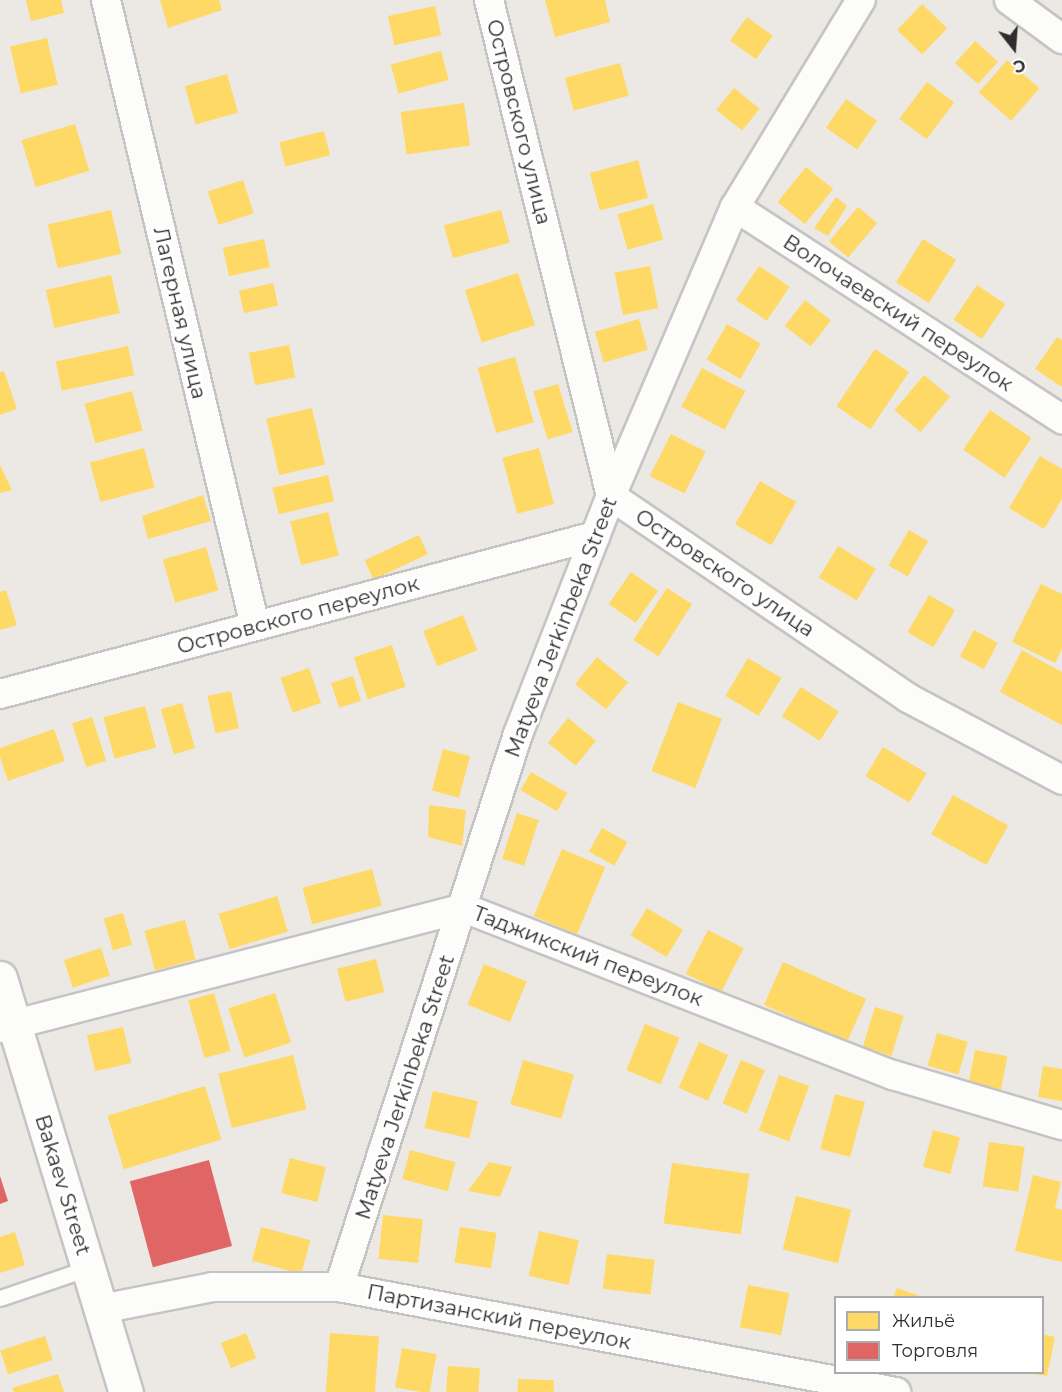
<!DOCTYPE html>
<html>
<head>
<meta charset="utf-8">
<style>
  body { margin:0 }
  #map { position:relative; width:1062px; height:1392px; overflow:hidden; background:#ece8e4; font-family:Montserrat,sans-serif }
  div>[style] { position:absolute }
  .homes>* { inset:0; background:#ffd966; transform-origin:0 0 }
  .shops>* { inset:0; background:#e06666; transform-origin:0 0 }
  .roads { filter:drop-shadow(2px 0 #c5c4c5) drop-shadow(-2px 0 #c5c4c5) drop-shadow(0 2px #c5c4c5) drop-shadow(0 -2px #c5c4c5) }
  .service>* { height:15px; margin:-7.5px; padding:0 7.5px; transform-origin:7.5px; border-radius:7.5px; background:#fcfcfb }
  .minor>* { height:28px; margin:-14px; padding:0 14px; transform-origin:14px; border-radius:14px; background:#fcfcfb }
  .secondary>* { height:33px; margin:-16.5px; padding:0 16.5px; transform-origin:16.5px; border-radius:16.5px; background:#fcfcfb }
  span { translate:-50% -50%; white-space:nowrap; text-align:center; line-height:1.15; -webkit-text-stroke:6px #fff; paint-order:stroke }
  .street-label { font-size:21px; color:#2e2e2e }
  .legend { position:absolute; left:834px; top:1296px; width:210px; height:78px; box-sizing:border-box; background:#fff; border:2px solid #ababab; margin:0; padding:8px 10px; list-style:none; font-size:18px; color:#2e2e2e }
  .legend li { display:flex; align-items:center; gap:12px; height:30px }
  .legend b { width:30px; border:2px solid #ababab }
  .north { position:absolute; left:984px; top:18px; width:60px; height:60px; -webkit-text-stroke:4px #fff; paint-order:stroke; rotate:163deg; font-size:16px; font-weight:700; line-height:24px; text-align:center; color:#2e2e2e }
  .north::after { content:''; display:block; margin:auto; width:21px; height:27px; background:#2e2e2e; clip-path:polygon(50% 0,100% 100%,50% 72%,0 100%) }
</style>
</head>
<body>
<div id="map">
  <div class="homes">
    <i style="clip-path:polygon(26px 0,61px 0,64px 13px,31px 21px)"></i>
    <i style="clip-path:polygon(160px 0,219px 0,222px 10px,168px 28px)"></i>
    <i style="clip-path:polygon(545px 0,605px 0,610px 22px,555px 37px)"></i>
    <i style="left:922px;top:4px;width:35px;height:36px;rotate:44deg"></i>
    <i style="left:435px;top:6px;width:30px;height:48px;rotate:78deg"></i>
    <i style="left:747px;top:17px;width:32px;height:29px;rotate:36deg"></i>
    <i style="left:47px;top:38px;width:48px;height:38px;rotate:77deg"></i>
    <i style="left:975px;top:41px;width:31px;height:30px;rotate:42deg"></i>
    <i style="left:441px;top:51px;width:30px;height:52px;rotate:75deg"></i>
    <i style="left:1007px;top:60px;width:43px;height:43px;rotate:41deg"></i>
    <i style="left:620px;top:63px;width:34px;height:57px;rotate:75deg"></i>
    <i style="left:227px;top:74px;width:40px;height:44px;rotate:74deg"></i>
    <i style="left:927px;top:82px;width:34px;height:46px;rotate:37deg"></i>
    <i style="left:734px;top:88px;width:33px;height:28px;rotate:39deg"></i>
    <i style="left:846px;top:99px;width:38px;height:35px;rotate:35deg"></i>
    <i style="left:464px;top:103px;width:43px;height:64px;rotate:82deg"></i>
    <i style="left:75px;top:124px;width:49px;height:56px;rotate:73deg"></i>
    <i style="left:324px;top:131px;width:25px;height:46px;rotate:76deg"></i>
    <i style="left:638px;top:160px;width:39px;height:50px;rotate:75deg"></i>
    <i style="left:806px;top:167px;width:35px;height:45px;rotate:39deg"></i>
    <i style="left:243px;top:180px;width:35px;height:37px;rotate:72deg"></i>
    <i style="clip-path:polygon(836px 197px,847px 206px,828px 236px,814px 228px)"></i>
    <i style="left:653px;top:204px;width:37px;height:37px;rotate:74deg"></i>
    <i style="left:858px;top:207px;width:25px;height:45px;rotate:40deg"></i>
    <i style="left:111px;top:210px;width:45px;height:65px;rotate:77deg"></i>
    <i style="left:501px;top:210px;width:34px;height:59px;rotate:75deg"></i>
    <i style="left:264px;top:239px;width:29px;height:42px;rotate:78deg"></i>
    <i style="left:923px;top:239px;width:39px;height:51px;rotate:32deg"></i>
    <i style="left:650px;top:266px;width:43px;height:36px;rotate:79deg"></i>
    <i style="left:759px;top:266px;width:37px;height:41px;rotate:34deg"></i>
    <i style="left:518px;top:273px;width:55px;height:56px;rotate:72deg"></i>
    <i style="left:111px;top:275px;width:39px;height:67px;rotate:77deg"></i>
    <i style="left:273px;top:283px;width:23px;height:35px;rotate:77deg"></i>
    <i style="left:977px;top:285px;width:34px;height:42px;rotate:34deg"></i>
    <i style="left:805px;top:300px;width:33px;height:33px;rotate:38deg"></i>
    <i style="left:639px;top:319px;width:32px;height:46px;rotate:74deg"></i>
    <i style="left:727px;top:324px;width:39px;height:41px;rotate:30deg"></i>
    <i style="clip-path:polygon(1057px 337px,1062px 340px,1062px 387px,1035px 369px)"></i>
    <i style="left:289px;top:345px;width:33px;height:41px;rotate:79deg"></i>
    <i style="left:128px;top:346px;width:30px;height:74px;rotate:78deg"></i>
    <i style="left:875px;top:349px;width:41px;height:69px;rotate:34deg"></i>
    <i style="left:515px;top:357px;width:68px;height:39px;rotate:74deg"></i>
    <i style="left:702px;top:368px;width:49px;height:44px;rotate:28deg"></i>
    <i style="clip-path:polygon(4px 371px,17px 409px,0 415px,0 372px)"></i>
    <i style="left:924px;top:375px;width:34px;height:46px;rotate:40deg"></i>
    <i style="left:558px;top:384px;width:50px;height:26px;rotate:73deg"></i>
    <i style="left:132px;top:391px;width:41px;height:49px;rotate:75deg"></i>
    <i style="left:312px;top:408px;width:58px;height:47px;rotate:77deg"></i>
    <i style="left:990px;top:410px;width:50px;height:48px;rotate:34deg"></i>
    <i style="left:671px;top:434px;width:39px;height:47px;rotate:27deg"></i>
    <i style="left:144px;top:448px;width:41px;height:56px;rotate:75deg"></i>
    <i style="left:539px;top:448px;width:58px;height:38px;rotate:75deg"></i>
    <i style="clip-path:polygon(1040px 456px,1062px 469px,1062px 499px,1044px 529px,1009px 508px)"></i>
    <i style="clip-path:polygon(0 465px,12px 490px,0 493px)"></i>
    <i style="left:328px;top:475px;width:27px;height:57px;rotate:77deg"></i>
    <i style="left:760px;top:481px;width:42px;height:50px;rotate:30deg"></i>
    <i style="clip-path:polygon(203px 495px,211px 521px,148px 539px,142px 516px)"></i>
    <i style="left:328px;top:512px;width:45px;height:39px;rotate:76deg"></i>
    <i style="left:909px;top:530px;width:22px;height:41px;rotate:30deg"></i>
    <i style="left:419px;top:535px;width:21px;height:60px;rotate:65deg"></i>
    <i style="left:838px;top:546px;width:44px;height:37px;rotate:31deg"></i>
    <i style="left:206px;top:547px;width:45px;height:45px;rotate:74deg"></i>
    <i style="left:631px;top:572px;width:33px;height:39px;rotate:35deg"></i>
    <i style="clip-path:polygon(1041px 584px,1062px 594px,1062px 649px,1055px 663px,1012px 642px)"></i>
    <i style="left:667px;top:588px;width:30px;height:62px;rotate:33deg"></i>
    <i style="clip-path:polygon(6px 590px,17px 625px,0 630px,0 592px)"></i>
    <i style="left:929px;top:595px;width:30px;height:43px;rotate:30deg"></i>
    <i style="left:463px;top:615px;width:38px;height:43px;rotate:68deg"></i>
    <i style="left:974px;top:630px;width:27px;height:30px;rotate:28deg"></i>
    <i style="left:392px;top:645px;width:44px;height:40px;rotate:72deg"></i>
    <i style="clip-path:polygon(1022px 650px,1062px 672px,1062px 725px,1000px 692px)"></i>
    <i style="left:597px;top:657px;width:40px;height:35px;rotate:39deg"></i>
    <i style="left:748px;top:658px;width:39px;height:44px;rotate:31deg"></i>
    <i style="left:309px;top:668px;width:37px;height:30px;rotate:71deg"></i>
    <i style="left:353px;top:676px;width:26px;height:23px;rotate:72deg"></i>
    <i style="left:801px;top:687px;width:45px;height:35px;rotate:33deg"></i>
    <i style="left:231px;top:691px;width:38px;height:24px;rotate:78deg"></i>
    <i style="left:678px;top:702px;width:47px;height:74px;rotate:21deg"></i>
    <i style="left:182px;top:703px;width:47px;height:22px;rotate:74deg"></i>
    <i style="left:145px;top:706px;width:43px;height:43px;rotate:75deg"></i>
    <i style="left:92px;top:717px;width:46px;height:21px;rotate:72deg"></i>
    <i style="left:568px;top:718px;width:36px;height:32px;rotate:39deg"></i>
    <i style="clip-path:polygon(54px 729px,65px 761px,8px 781px,0 757px,0 748px)"></i>
    <i style="left:883px;top:747px;width:51px;height:34px;rotate:31deg"></i>
    <i style="left:443px;top:749px;width:28px;height:43px;rotate:15deg"></i>
    <i style="left:531px;top:772px;width:42px;height:21px;rotate:30deg"></i>
    <i style="left:953px;top:795px;width:63px;height:45px;rotate:29deg"></i>
    <i style="clip-path:polygon(429px 805px,466px 810px,462px 846px,428px 837px)"></i>
    <i style="left:517px;top:813px;width:23px;height:48px;rotate:18deg"></i>
    <i style="left:602px;top:828px;width:29px;height:27px;rotate:29deg"></i>
    <i style="left:562px;top:849px;width:47px;height:73px;rotate:23deg"></i>
    <i style="left:372px;top:869px;width:38px;height:72px;rotate:75deg"></i>
    <i style="left:277px;top:896px;width:37px;height:61px;rotate:73deg"></i>
    <i style="left:647px;top:908px;width:42px;height:32px;rotate:31deg"></i>
    <i style="left:123px;top:913px;width:33px;height:20px;rotate:74deg"></i>
    <i style="left:185px;top:920px;width:41px;height:42px;rotate:75deg"></i>
    <i style="left:708px;top:930px;width:40px;height:49px;rotate:27deg"></i>
    <i style="left:101px;top:948px;width:29px;height:39px;rotate:72deg"></i>
    <i style="left:376px;top:959px;width:34px;height:40px;rotate:76deg"></i>
    <i style="left:783px;top:962px;width:91px;height:47px;rotate:24deg"></i>
    <i style="left:484px;top:964px;width:46px;height:44px;rotate:22deg"></i>
    <i style="left:214px;top:993px;width:60px;height:27px;rotate:74deg"></i>
    <i style="left:275px;top:993px;width:52px;height:49px;rotate:72deg"></i>
    <i style="left:875px;top:1007px;width:30px;height:42px;rotate:17deg"></i>
    <i style="left:645px;top:1024px;width:37px;height:50px;rotate:22deg"></i>
    <i style="left:123px;top:1027px;width:37px;height:37px;rotate:77deg"></i>
    <i style="left:937px;top:1033px;width:32px;height:34px;rotate:16deg"></i>
    <i style="left:699px;top:1042px;width:32px;height:50px;rotate:24deg"></i>
    <i style="left:975px;top:1050px;width:33px;height:35px;rotate:11deg"></i>
    <i style="left:293px;top:1055px;width:56px;height:77px;rotate:76deg"></i>
    <i style="left:523px;top:1060px;width:53px;height:46px;rotate:16deg"></i>
    <i style="left:741px;top:1060px;width:26px;height:47px;rotate:23deg"></i>
    <i style="clip-path:polygon(1043px 1066px,1062px 1069px,1062px 1101px,1038px 1097px)"></i>
    <i style="left:779px;top:1075px;width:32px;height:59px;rotate:20deg"></i>
    <i style="left:205px;top:1086px;width:56px;height:102px;rotate:73deg"></i>
    <i style="left:433px;top:1091px;width:46px;height:38px;rotate:13deg"></i>
    <i style="left:835px;top:1094px;width:31px;height:57px;rotate:15deg"></i>
    <i style="left:933px;top:1130px;width:28px;height:38px;rotate:15deg"></i>
    <i style="left:989px;top:1142px;width:36px;height:45px;rotate:8deg"></i>
    <i style="left:410px;top:1150px;width:47px;height:30px;rotate:15deg"></i>
    <i style="left:290px;top:1158px;width:37px;height:36px;rotate:14deg"></i>
    <i style="clip-path:polygon(489px 1162px,512px 1167px,500px 1197px,468px 1191px)"></i>
    <i style="left:672px;top:1163px;width:78px;height:61px;rotate:8deg"></i>
    <i style="clip-path:polygon(1033px 1175px,1061px 1182px,1055px 1208px,1062px 1210px,1062px 1262px,1015px 1251px)"></i>
    <i style="left:796px;top:1196px;width:57px;height:55px;rotate:14deg"></i>
    <i style="left:383px;top:1215px;width:40px;height:44px;rotate:6deg"></i>
    <i style="left:261px;top:1227px;width:51px;height:35px;rotate:15deg"></i>
    <i style="left:460px;top:1227px;width:37px;height:36px;rotate:9deg"></i>
    <i style="left:539px;top:1231px;width:41px;height:46px;rotate:13deg"></i>
    <i style="clip-path:polygon(15px 1232px,25px 1265px,0 1273px,0 1237px)"></i>
    <i style="left:607px;top:1254px;width:48px;height:35px;rotate:7deg"></i>
    <i style="left:748px;top:1285px;width:42px;height:43px;rotate:11deg"></i>
    <i style="clip-path:polygon(897px 1288px,923px 1297px,923px 1298px,893px 1298px)"></i>
    <i style="left:246px;top:1333px;width:27px;height:27px;rotate:68deg"></i>
    <i style="left:330px;top:1333px;width:49px;height:59px;rotate:4deg"></i>
    <i style="clip-path:polygon(1042px 1334px,1055px 1337px,1047px 1376px,1034px 1374px,1042px 1372px)"></i>
    <i style="left:45px;top:1336px;width:25px;height:47px;rotate:72deg"></i>
    <i style="left:402px;top:1348px;width:35px;height:40px;rotate:10deg"></i>
    <i style="left:448px;top:1366px;width:32px;height:26px;rotate:4deg"></i>
    <i style="clip-path:polygon(58px 1374px,64px 1392px,14px 1392px,12px 1388px)"></i>
    <i style="left:518px;top:1379px;width:36px;height:13px;rotate:2deg"></i>
  </div>
  <div class="shops">
    <i style="left:209px;top:1160px;width:89px;height:82px;rotate:75deg"></i>
    <i style="clip-path:polygon(0 1176px,8px 1201px,0 1204px)"></i>
  </div>
  <div class="roads">
    <div class="service">
      <i style="left:0;top:1298px;width:93px;rotate:-18.8deg"></i>
    </div>
    <div class="minor">
      <i style="left:106px;top:0;width:643px;rotate:76.61deg"></i>
      <i style="left:489px;top:0;width:511px;rotate:76.18deg"></i>
      <i style="left:611px;top:496px;width:359px;rotate:34.2deg"></i>
      <i style="left:908px;top:698px;width:174px;rotate:28deg"></i>
      <i style="left:1009px;top:0;width:66px;rotate:36.3deg"></i>
      <i style="left:735px;top:207px;width:390px;rotate:33deg"></i>
      <i style="left:0;top:694px;width:616px;rotate:-14.87deg"></i>
      <i style="left:0;top:1028px;width:479px;rotate:-14.5deg"></i>
      <i style="left:464px;top:908px;width:460px;rotate:21.3deg"></i>
      <i style="left:893px;top:1075px;width:176px;rotate:16.5deg"></i>
      <i style="left:339px;top:1287px;width:581px;rotate:-72.06deg"></i>
      <i style="left:518px;top:734px;width:256px;rotate:-68.7deg"></i>
      <i style="left:611px;top:496px;width:314px;rotate:-66.8deg"></i>
      <i style="left:735px;top:207px;width:242px;rotate:-58.7deg"></i>
      <i style="left:101px;top:1309px;width:114px;rotate:-11.1deg"></i>
      <i style="left:213px;top:1287px;width:126px"></i>
      <i style="left:339px;top:1287px;width:567px;rotate:10.68deg"></i>
    </div>
    <div class="secondary">
      <i style="left:0;top:978px;width:433px;rotate:73.1deg"></i>
    </div>
  </div>
  <div class="street-label">
    <span style="left:519px;top:122px;rotate:76deg">Островского улица</span>
    <span style="left:180px;top:313px;rotate:77deg">Лагерная улица</span>
    <span style="left:898px;top:313px;rotate:33deg">Волочаевский переулок</span>
    <span style="left:725px;top:573px;rotate:34deg">Островского улица</span>
    <span style="left:298px;top:615px;rotate:-15deg">Островского переулок</span>
    <span style="left:561px;top:627px;rotate:-69deg">Matyeva Jerkinbeka Street</span>
    <span style="left:588px;top:956px;rotate:21deg">Таджикский переулок</span>
    <span style="left:405px;top:1087px;rotate:-72deg">Matyeva Jerkinbeka Street</span>
    <span style="left:63px;top:1185px;rotate:73deg">Bakaev Street</span>
    <span style="left:499px;top:1317px;rotate:11deg">Партизанский переулок</span>
  </div>
  <ul class="legend">
  <li><b style="height:16px;background:#ffd966"></b>Жильё</li>
  <li><b style="height:16px;background:#e06666"></b>Торговля</li>
  </ul>
  <div class="north">С</div>
</div>
</body>
</html>
